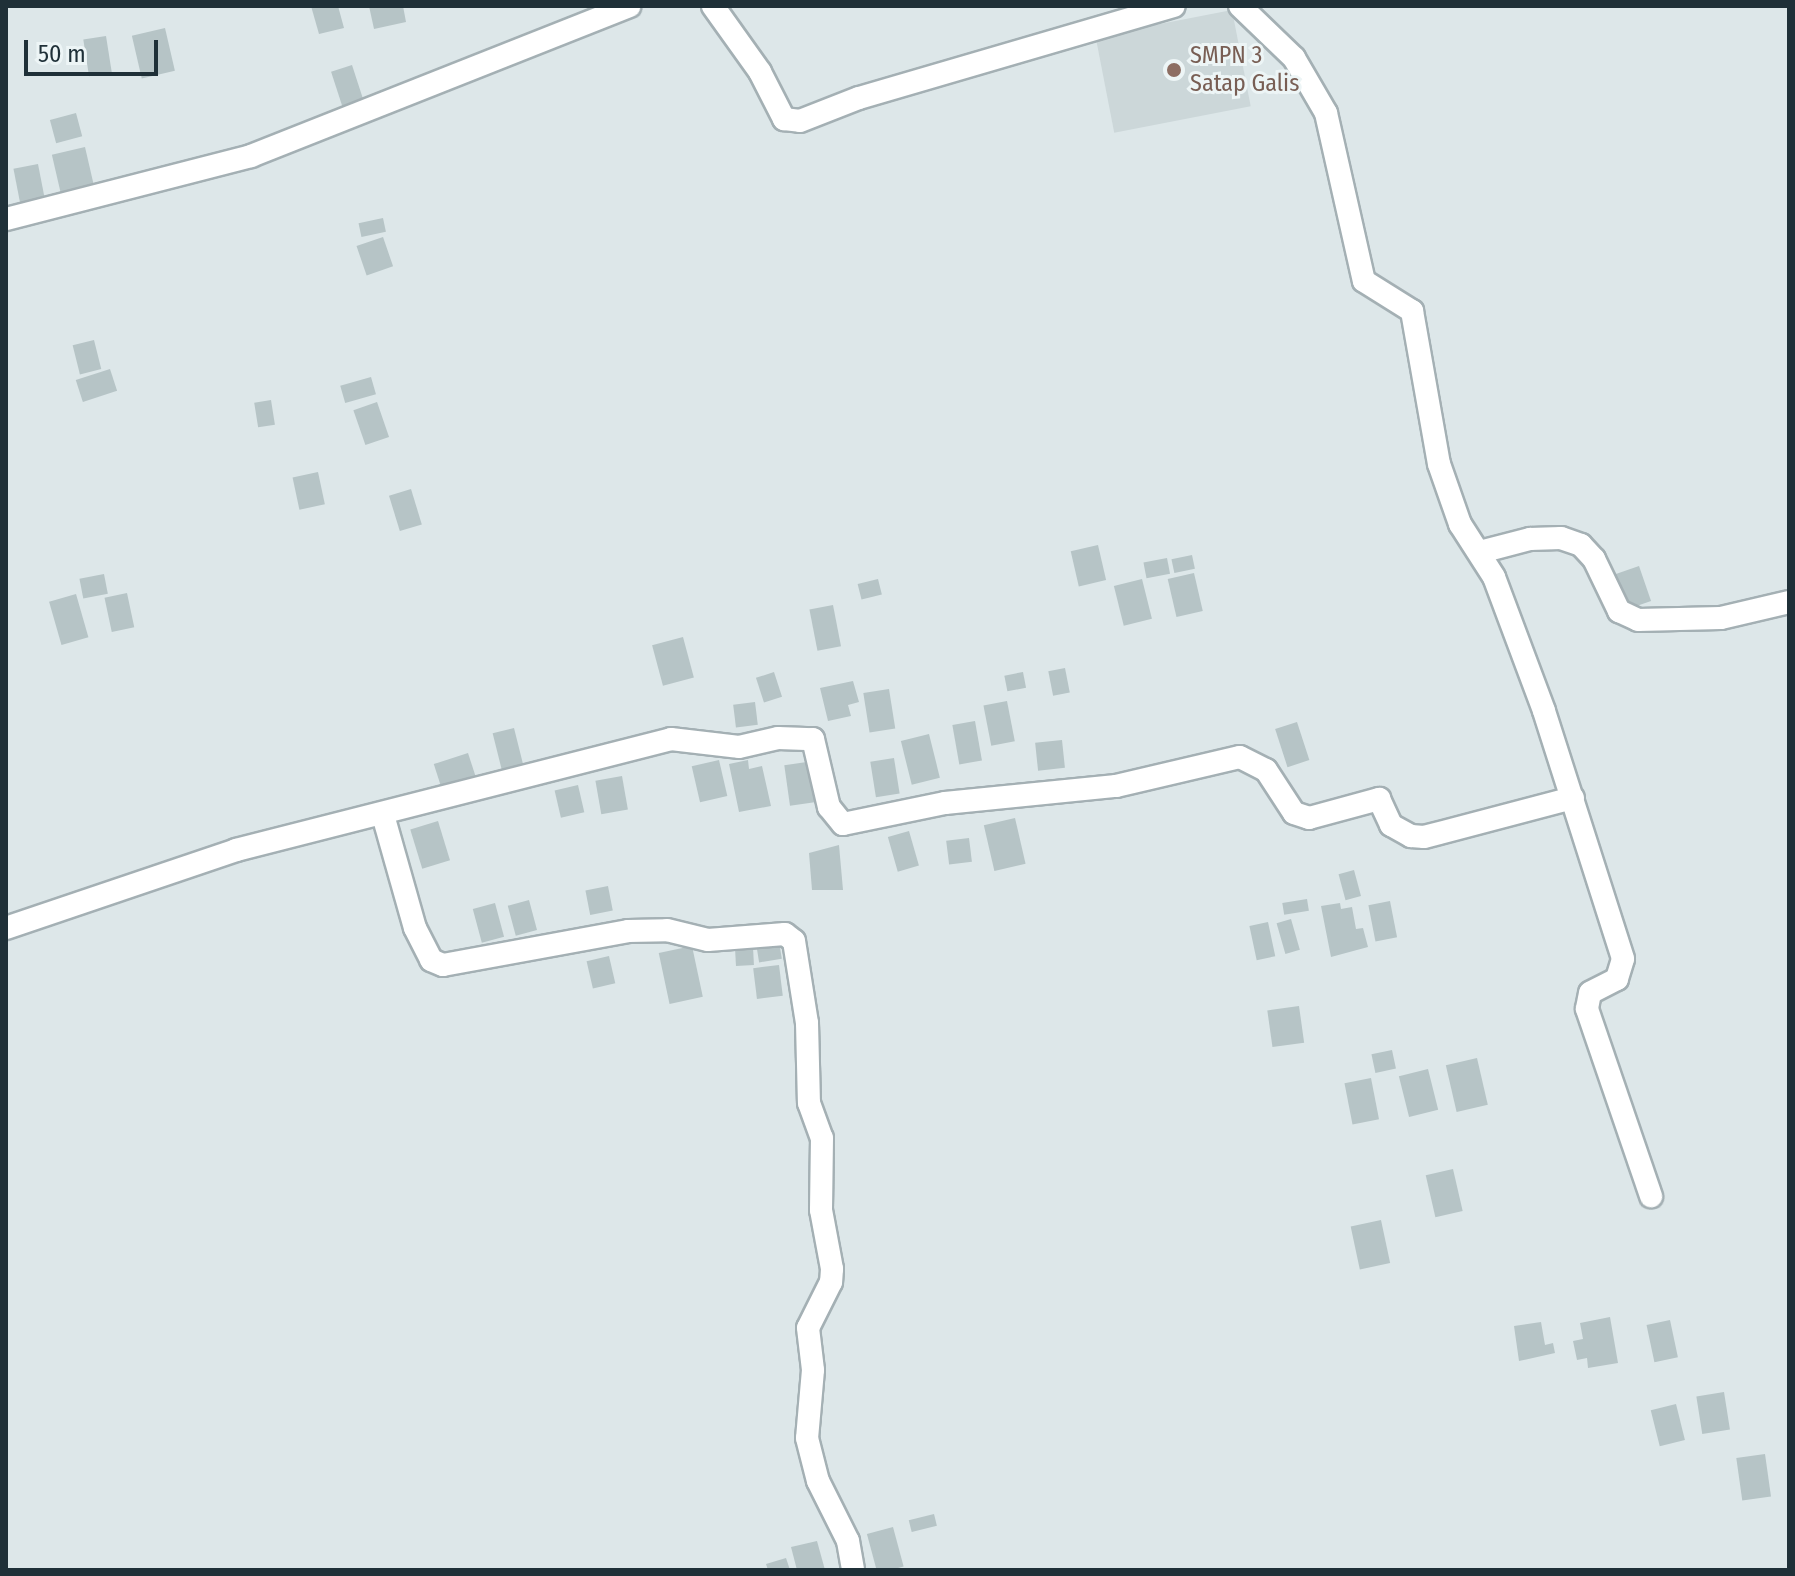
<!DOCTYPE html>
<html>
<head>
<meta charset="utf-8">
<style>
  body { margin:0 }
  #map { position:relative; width:1795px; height:1576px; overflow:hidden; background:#dde7e9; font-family:"Fira Sans Condensed",sans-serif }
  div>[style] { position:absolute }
  .built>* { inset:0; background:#ccd7d9; transform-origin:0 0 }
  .building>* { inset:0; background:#b6c4c6; transform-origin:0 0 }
  .roads { filter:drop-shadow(2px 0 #a4b0b4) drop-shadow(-2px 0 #a4b0b4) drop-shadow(0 2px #a4b0b4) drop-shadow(0 -2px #a4b0b4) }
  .minor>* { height:22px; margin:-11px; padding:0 11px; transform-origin:11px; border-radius:11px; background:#fff }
  .dots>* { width:22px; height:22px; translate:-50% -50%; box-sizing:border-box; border:4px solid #edf5f6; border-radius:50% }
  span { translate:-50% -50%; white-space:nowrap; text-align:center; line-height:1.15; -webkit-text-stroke:6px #edf5f6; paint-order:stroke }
  .education-label { font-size:24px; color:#785e54 }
  .left { translate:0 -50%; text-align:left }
  .frame { position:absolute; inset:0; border:8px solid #1f3038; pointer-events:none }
  .scale { position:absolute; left:24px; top:40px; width:134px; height:36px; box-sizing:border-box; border:4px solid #1f3038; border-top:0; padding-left:10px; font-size:24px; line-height:28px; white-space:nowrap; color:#1f3038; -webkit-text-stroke:6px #edf5f6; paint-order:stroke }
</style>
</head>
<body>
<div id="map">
  <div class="built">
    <i style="left:1232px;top:10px;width:98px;height:139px;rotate:79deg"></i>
  </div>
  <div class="building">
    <i style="clip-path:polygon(311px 6px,338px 6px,344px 28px,319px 34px)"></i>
    <i style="clip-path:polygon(369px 6px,403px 6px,406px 22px,374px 29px)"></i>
    <i style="left:165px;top:28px;width:44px;height:34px;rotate:77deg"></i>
    <i style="left:106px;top:36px;width:37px;height:23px;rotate:81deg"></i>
    <i style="left:352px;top:65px;width:36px;height:22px;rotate:72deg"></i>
    <i style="left:76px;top:113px;width:24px;height:27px;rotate:75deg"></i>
    <i style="left:85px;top:147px;width:39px;height:34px;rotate:77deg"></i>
    <i style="left:38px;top:164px;width:36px;height:25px;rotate:79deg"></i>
    <i style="left:383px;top:218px;width:14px;height:25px;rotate:78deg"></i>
    <i style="left:383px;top:237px;width:31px;height:28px;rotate:71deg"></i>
    <i style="left:94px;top:340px;width:30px;height:22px;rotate:76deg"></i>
    <i style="left:110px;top:369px;width:23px;height:36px;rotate:72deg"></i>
    <i style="left:371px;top:377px;width:18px;height:32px;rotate:74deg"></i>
    <i style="left:271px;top:400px;width:25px;height:17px;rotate:81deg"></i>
    <i style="left:377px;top:402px;width:37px;height:25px;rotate:71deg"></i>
    <i style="left:318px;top:472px;width:33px;height:26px;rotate:78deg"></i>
    <i style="left:411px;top:489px;width:37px;height:23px;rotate:73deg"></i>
    <i style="left:1098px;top:545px;width:36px;height:28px;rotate:77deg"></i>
    <i style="left:1192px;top:555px;width:14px;height:21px;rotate:78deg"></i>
    <i style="left:1167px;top:558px;width:16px;height:24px;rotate:79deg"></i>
    <i style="left:1639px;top:566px;width:37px;height:29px;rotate:71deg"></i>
    <i style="left:1194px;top:573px;width:39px;height:27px;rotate:77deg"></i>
    <i style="left:104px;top:574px;width:20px;height:25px;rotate:79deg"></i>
    <i style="left:878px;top:579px;width:16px;height:21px;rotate:76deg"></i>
    <i style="left:1142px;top:579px;width:41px;height:29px;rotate:76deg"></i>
    <i style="left:127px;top:593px;width:35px;height:23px;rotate:78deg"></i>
    <i style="left:76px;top:594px;width:45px;height:28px;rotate:74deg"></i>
    <i style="left:833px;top:605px;width:42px;height:24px;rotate:79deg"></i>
    <i style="left:683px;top:637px;width:42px;height:32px;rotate:75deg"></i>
    <i style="left:1065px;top:668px;width:25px;height:17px;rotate:79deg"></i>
    <i style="left:774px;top:672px;width:26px;height:19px;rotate:72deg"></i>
    <i style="left:1023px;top:672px;width:16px;height:19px;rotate:79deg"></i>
    <i style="clip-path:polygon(853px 681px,859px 702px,848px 705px,851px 716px,828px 721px,820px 688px)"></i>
    <i style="left:889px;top:689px;width:40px;height:26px;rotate:81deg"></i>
    <i style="left:1007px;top:701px;width:41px;height:24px;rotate:79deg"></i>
    <i style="left:755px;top:702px;width:23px;height:22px;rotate:83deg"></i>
    <i style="left:975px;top:721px;width:40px;height:23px;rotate:80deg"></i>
    <i style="left:1297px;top:722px;width:40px;height:23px;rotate:72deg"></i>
    <i style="left:514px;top:728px;width:41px;height:22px;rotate:76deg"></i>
    <i style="left:929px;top:734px;width:45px;height:29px;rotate:76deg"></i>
    <i style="left:1062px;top:740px;width:28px;height:27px;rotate:84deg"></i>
    <i style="left:468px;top:753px;width:29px;height:36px;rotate:72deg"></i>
    <i style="left:894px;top:758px;width:36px;height:24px;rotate:81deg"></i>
    <i style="left:719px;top:760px;width:37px;height:28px;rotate:77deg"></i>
    <i style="clip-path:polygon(748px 760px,749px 769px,762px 766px,771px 806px,739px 812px,729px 764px)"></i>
    <i style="left:814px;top:761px;width:41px;height:30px;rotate:82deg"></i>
    <i style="left:622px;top:776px;width:34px;height:27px;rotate:80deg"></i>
    <i style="left:578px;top:785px;width:28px;height:24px;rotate:77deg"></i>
    <i style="left:1015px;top:818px;width:47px;height:32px;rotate:77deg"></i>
    <i style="left:438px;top:821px;width:41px;height:29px;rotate:73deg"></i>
    <i style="left:909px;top:831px;width:36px;height:22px;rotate:74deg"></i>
    <i style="left:969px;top:838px;width:24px;height:23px;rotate:83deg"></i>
    <i style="clip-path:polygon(839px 845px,843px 890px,812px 890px,809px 853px)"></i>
    <i style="left:1354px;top:870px;width:27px;height:16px;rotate:75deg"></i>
    <i style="left:608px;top:886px;width:25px;height:23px;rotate:79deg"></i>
    <i style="left:1307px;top:899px;width:12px;height:25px;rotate:81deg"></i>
    <i style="left:529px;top:900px;width:31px;height:22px;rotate:75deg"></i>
    <i style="left:1390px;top:901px;width:37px;height:22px;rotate:79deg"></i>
    <i style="left:495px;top:903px;width:35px;height:23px;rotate:75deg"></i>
    <i style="clip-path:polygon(1340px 903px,1341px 909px,1352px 907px,1356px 929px,1363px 928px,1368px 947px,1331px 957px,1321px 906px)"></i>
    <i style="left:1291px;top:919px;width:32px;height:15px;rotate:74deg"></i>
    <i style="left:1268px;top:922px;width:35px;height:19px;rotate:78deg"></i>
    <i style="left:779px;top:941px;width:18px;height:23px;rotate:81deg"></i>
    <i style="left:692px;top:946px;width:52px;height:34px;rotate:78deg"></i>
    <i style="left:753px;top:947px;width:18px;height:18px;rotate:87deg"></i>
    <i style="left:609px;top:956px;width:28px;height:23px;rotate:77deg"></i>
    <i style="left:779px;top:965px;width:31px;height:26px;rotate:83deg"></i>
    <i style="left:1299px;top:1006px;width:37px;height:32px;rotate:82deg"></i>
    <i style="left:1392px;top:1050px;width:19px;height:21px;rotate:78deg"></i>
    <i style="left:1477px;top:1058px;width:48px;height:32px;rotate:77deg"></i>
    <i style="left:1428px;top:1069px;width:42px;height:30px;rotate:76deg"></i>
    <i style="left:1371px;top:1078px;width:42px;height:27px;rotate:79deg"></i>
    <i style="left:1453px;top:1169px;width:43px;height:28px;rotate:77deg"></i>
    <i style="left:1381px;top:1220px;width:44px;height:31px;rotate:78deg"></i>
    <i style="clip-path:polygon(1610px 1317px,1618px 1363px,1588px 1368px,1587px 1358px,1577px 1360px,1573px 1341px,1583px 1339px,1580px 1323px)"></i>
    <i style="left:1670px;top:1320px;width:38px;height:24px;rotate:78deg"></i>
    <i style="clip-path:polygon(1541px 1322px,1545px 1345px,1553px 1343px,1555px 1353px,1519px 1361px,1514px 1326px)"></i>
    <i style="left:1724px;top:1392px;width:38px;height:28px;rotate:81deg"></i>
    <i style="left:1676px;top:1404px;width:37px;height:26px;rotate:76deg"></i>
    <i style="left:1765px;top:1454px;width:43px;height:29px;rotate:82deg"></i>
    <i style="left:934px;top:1514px;width:12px;height:26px;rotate:76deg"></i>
    <i style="left:893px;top:1527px;width:41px;height:27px;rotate:75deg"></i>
    <i style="clip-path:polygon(817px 1541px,825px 1570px,797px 1570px,791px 1547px)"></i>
    <i style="clip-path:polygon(786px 1558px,790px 1570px,768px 1570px,766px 1564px)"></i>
  </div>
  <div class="roads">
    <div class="minor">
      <i style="left:713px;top:6px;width:81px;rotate:54.5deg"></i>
      <i style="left:760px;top:72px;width:53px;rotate:62.9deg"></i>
      <i style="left:784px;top:119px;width:16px;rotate:7deg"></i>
      <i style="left:800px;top:121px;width:63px;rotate:-21.3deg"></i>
      <i style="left:859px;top:98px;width:328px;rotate:-16.3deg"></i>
      <i style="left:1240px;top:6px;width:75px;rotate:43.9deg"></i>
      <i style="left:1294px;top:58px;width:64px;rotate:59.8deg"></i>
      <i style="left:1326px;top:113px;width:172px;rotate:77.3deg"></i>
      <i style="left:1364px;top:281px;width:57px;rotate:32deg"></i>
      <i style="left:1412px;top:311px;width:155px;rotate:80deg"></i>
      <i style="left:1439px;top:464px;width:64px;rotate:70.7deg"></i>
      <i style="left:1460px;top:524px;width:63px;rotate:57.3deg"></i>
      <i style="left:1494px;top:577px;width:143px;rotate:69.5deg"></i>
      <i style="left:1544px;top:711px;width:260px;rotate:72.3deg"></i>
      <i style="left:1623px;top:959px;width:21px;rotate:107deg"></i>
      <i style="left:1617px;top:979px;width:30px;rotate:153deg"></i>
      <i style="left:1590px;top:993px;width:16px;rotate:101deg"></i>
      <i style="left:1587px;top:1009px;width:198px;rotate:71.1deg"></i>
      <i style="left:6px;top:219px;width:253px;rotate:-14.4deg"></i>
      <i style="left:251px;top:156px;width:407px;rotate:-21.6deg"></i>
      <i style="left:1480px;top:552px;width:52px;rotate:-14.6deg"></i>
      <i style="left:1530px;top:539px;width:31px;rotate:-2deg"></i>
      <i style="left:1561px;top:538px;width:21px;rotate:19deg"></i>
      <i style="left:1581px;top:545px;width:19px;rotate:47deg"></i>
      <i style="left:1594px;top:559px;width:58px;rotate:64.3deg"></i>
      <i style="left:1619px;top:611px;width:21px;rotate:25deg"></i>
      <i style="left:1638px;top:620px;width:83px;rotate:-1.4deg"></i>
      <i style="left:1721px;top:618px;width:70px;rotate:-13.2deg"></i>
      <i style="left:383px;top:815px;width:117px;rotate:74.2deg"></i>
      <i style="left:415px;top:928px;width:36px;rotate:63deg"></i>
      <i style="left:431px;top:960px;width:13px;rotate:23deg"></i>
      <i style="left:443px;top:965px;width:188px;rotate:-10.4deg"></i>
      <i style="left:628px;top:931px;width:39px;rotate:-1deg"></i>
      <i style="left:667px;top:930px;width:42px;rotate:13.7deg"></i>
      <i style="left:708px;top:940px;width:77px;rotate:-4.5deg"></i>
      <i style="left:785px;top:934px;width:11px;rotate:38deg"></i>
      <i style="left:794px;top:941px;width:83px;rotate:81deg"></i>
      <i style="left:807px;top:1023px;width:80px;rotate:88.6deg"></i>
      <i style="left:809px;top:1103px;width:37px;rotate:70deg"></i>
      <i style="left:822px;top:1138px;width:72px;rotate:90.8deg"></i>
      <i style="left:821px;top:1210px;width:60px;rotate:79.4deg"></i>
      <i style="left:832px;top:1269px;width:13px;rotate:94deg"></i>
      <i style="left:831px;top:1282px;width:51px;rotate:116.6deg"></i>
      <i style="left:808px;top:1328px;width:42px;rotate:83.2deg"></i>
      <i style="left:813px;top:1370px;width:68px;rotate:95deg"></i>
      <i style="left:807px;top:1438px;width:44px;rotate:75.7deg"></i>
      <i style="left:818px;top:1481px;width:67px;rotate:63.4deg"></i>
      <i style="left:848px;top:1541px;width:29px;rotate:80deg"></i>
      <i style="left:6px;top:928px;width:243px;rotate:-18.7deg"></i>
      <i style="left:236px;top:850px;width:449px;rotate:-14.3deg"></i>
      <i style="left:671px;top:739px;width:68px;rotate:6.7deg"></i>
      <i style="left:739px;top:747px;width:40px;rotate:-13deg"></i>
      <i style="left:778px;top:738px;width:35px;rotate:2deg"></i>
      <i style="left:813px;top:739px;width:70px;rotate:76.8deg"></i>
      <i style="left:829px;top:807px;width:22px;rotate:51deg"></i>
      <i style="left:843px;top:824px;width:104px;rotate:-11.6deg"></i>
      <i style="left:945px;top:803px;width:172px;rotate:-5.7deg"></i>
      <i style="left:1116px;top:786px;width:127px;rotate:-13.2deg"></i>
      <i style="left:1240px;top:757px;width:29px;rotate:27deg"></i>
      <i style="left:1266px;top:770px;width:51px;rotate:56.9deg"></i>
      <i style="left:1294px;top:813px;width:16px;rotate:18deg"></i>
      <i style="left:1309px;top:818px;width:73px;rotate:-15.2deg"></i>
      <i style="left:1379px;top:799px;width:29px;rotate:65deg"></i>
      <i style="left:1391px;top:825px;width:23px;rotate:29deg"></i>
      <i style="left:1411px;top:836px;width:13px;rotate:4deg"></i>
      <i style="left:1424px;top:837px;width:154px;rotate:-14.7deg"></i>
    </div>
  </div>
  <div class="dots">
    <i style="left:1174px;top:70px;background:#8d6e63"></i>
  </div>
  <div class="education-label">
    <span class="left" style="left:1190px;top:70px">SMPN 3<br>Satap Galis</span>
  </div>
  <div class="frame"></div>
  <div class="scale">50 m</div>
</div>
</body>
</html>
